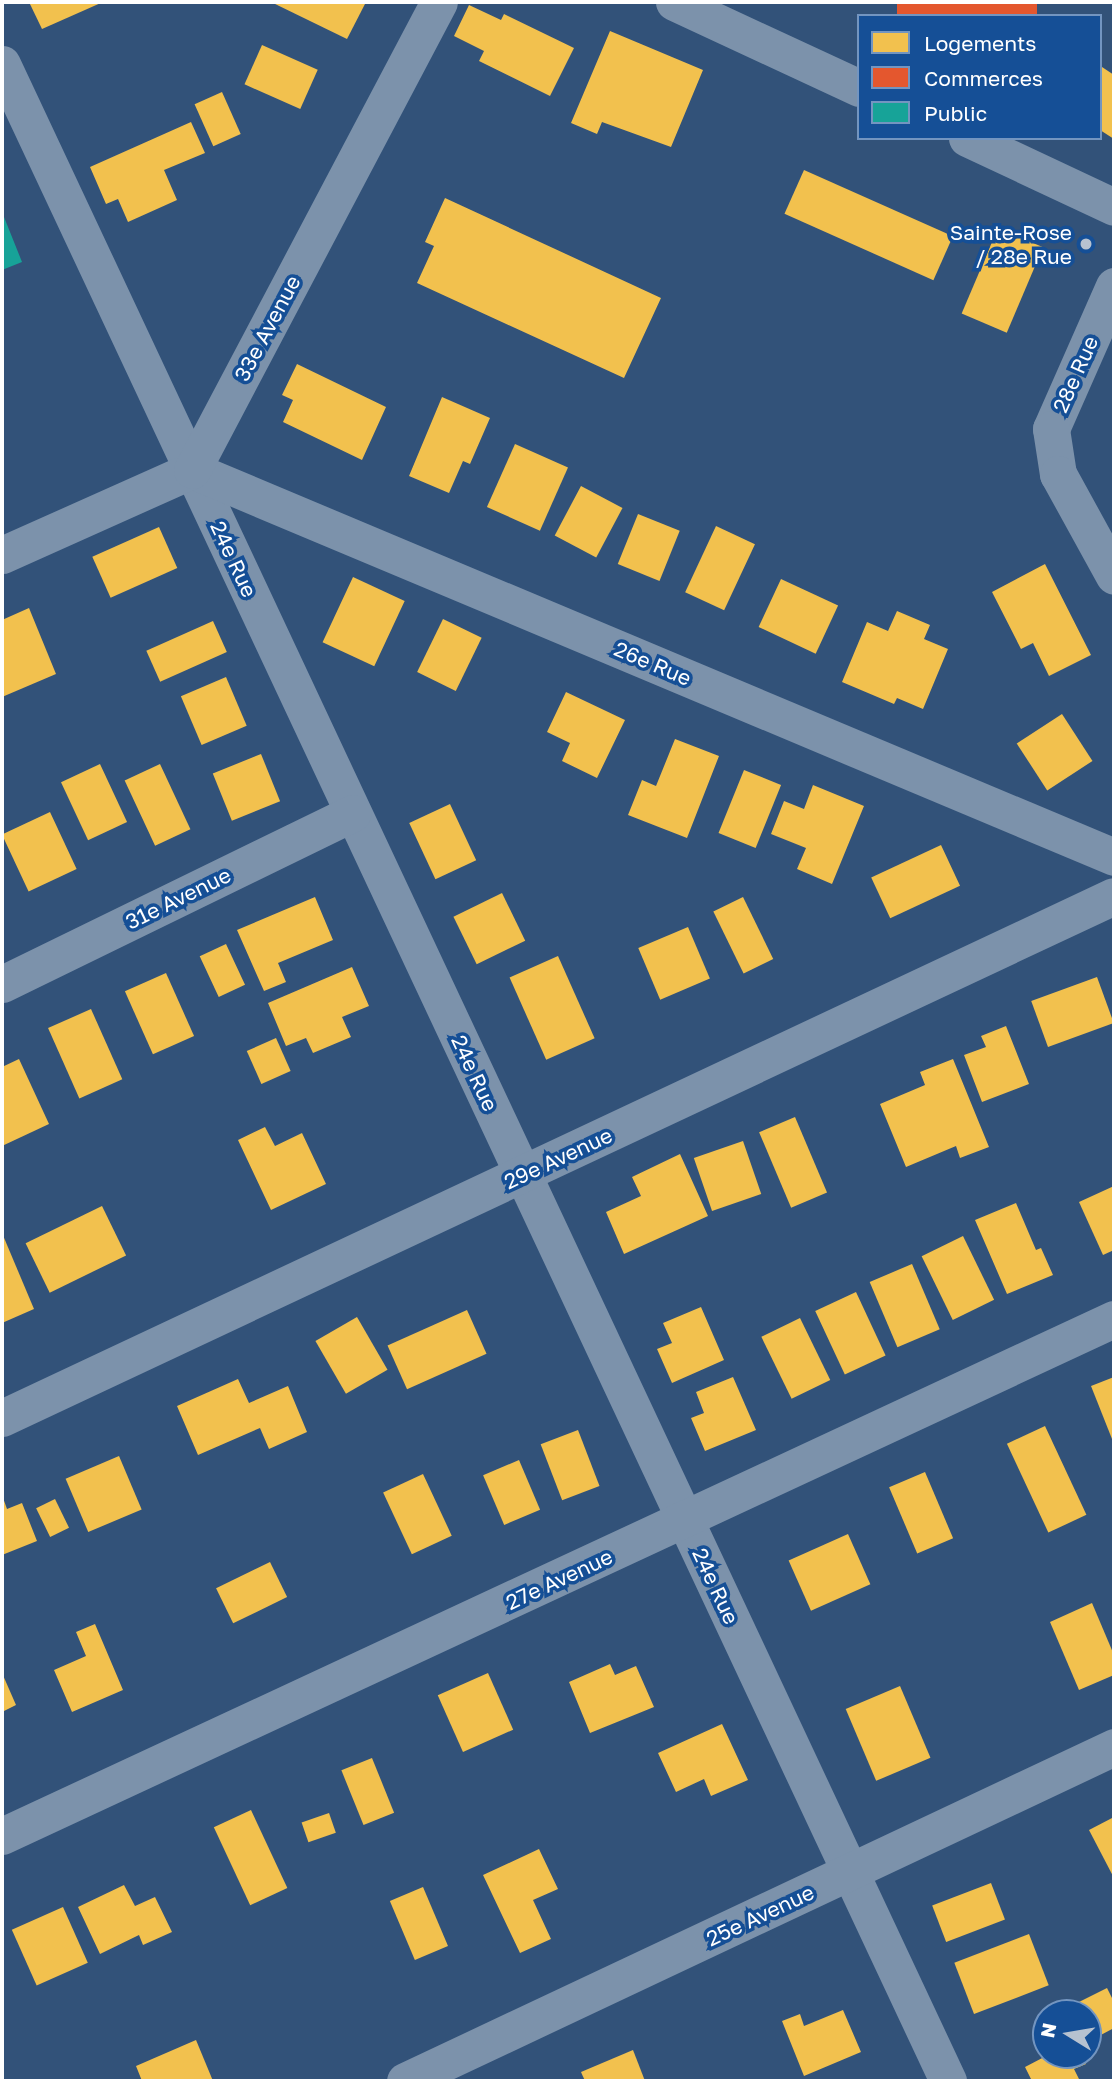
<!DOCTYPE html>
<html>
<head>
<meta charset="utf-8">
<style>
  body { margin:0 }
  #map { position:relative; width:1116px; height:2083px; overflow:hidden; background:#325279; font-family:"Golos Text",sans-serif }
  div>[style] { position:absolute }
  .homes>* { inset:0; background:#f2c14e; transform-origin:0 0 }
  .shops>* { inset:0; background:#e4572e; transform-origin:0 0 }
  .public>* { inset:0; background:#17a398 }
  .minor>* { height:37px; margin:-18.5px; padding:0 18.5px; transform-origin:18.5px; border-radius:18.5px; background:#7c92ab }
  .dots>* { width:19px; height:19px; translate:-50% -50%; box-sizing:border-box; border:4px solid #154f96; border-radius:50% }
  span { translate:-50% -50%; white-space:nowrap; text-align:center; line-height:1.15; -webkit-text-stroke:7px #154f96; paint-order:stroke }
  .poi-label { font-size:21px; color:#fff }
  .right { translate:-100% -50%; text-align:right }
  .street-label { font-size:21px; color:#fff }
  .frame { position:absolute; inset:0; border:4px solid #fff; pointer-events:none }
  .legend { position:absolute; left:857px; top:14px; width:245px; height:126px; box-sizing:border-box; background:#154f96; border:2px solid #7395c0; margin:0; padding:9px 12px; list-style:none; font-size:21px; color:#fff }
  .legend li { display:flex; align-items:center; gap:14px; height:35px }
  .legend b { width:35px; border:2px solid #7395c0 }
  .north { position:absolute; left:1032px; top:1999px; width:70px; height:70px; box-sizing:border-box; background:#154f96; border:2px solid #7395c0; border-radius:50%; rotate:281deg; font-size:19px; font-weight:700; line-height:28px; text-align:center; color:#fff }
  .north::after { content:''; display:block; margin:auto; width:24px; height:32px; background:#b7c2d0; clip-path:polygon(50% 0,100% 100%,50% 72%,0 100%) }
</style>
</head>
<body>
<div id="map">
  <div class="homes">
    <i style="clip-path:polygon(29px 2px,103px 2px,42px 29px)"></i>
    <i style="clip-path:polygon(271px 2px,366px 2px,347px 39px)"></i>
    <i style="clip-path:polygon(469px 5px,501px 20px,504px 14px,574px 48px,550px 96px,479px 61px,484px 51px,454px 36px)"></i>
    <i style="clip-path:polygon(610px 31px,703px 70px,671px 147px,602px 122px,597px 134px,571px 123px)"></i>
    <i style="left:262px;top:45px;width:61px;height:43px;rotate:24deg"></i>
    <i style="clip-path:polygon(1102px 67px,1114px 75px,1114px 139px,1100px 130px)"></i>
    <i style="left:222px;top:92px;width:46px;height:30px;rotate:66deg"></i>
    <i style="clip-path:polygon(191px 122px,205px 153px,164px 170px,177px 200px,128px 222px,118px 199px,106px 204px,90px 167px)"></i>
    <i style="left:804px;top:170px;width:163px;height:48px;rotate:24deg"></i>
    <i style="clip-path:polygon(445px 198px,661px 298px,624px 378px,417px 283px,434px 246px,425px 242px)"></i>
    <i style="left:998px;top:228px;width:49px;height:93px;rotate:23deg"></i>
    <i style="clip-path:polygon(297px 364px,386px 407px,362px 460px,283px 422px,293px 400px,282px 395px)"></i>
    <i style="clip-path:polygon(442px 397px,490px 418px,470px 464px,463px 461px,449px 493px,409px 476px)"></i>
    <i style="left:515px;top:444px;width:58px;height:69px;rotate:24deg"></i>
    <i style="left:581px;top:486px;width:47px;height:56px;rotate:28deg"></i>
    <i style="left:638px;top:514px;width:45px;height:54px;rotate:22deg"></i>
    <i style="left:716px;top:526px;width:43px;height:73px;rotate:25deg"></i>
    <i style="left:159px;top:527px;width:45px;height:73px;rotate:66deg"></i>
    <i style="clip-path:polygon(1045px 564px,1091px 655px,1049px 676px,1033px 643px,1021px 649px,992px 592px)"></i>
    <i style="left:353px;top:577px;width:57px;height:72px;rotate:25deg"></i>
    <i style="left:781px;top:579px;width:63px;height:53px;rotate:25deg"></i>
    <i style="clip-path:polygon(29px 608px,56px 674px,2px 697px,2px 620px)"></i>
    <i style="clip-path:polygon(897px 611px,930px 625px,924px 639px,948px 649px,923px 709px,897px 698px,894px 704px,842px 682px,867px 622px,888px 631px)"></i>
    <i style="left:443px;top:619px;width:43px;height:59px;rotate:26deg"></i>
    <i style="left:213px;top:621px;width:34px;height:73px;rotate:66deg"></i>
    <i style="left:226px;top:677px;width:53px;height:49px;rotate:67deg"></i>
    <i style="clip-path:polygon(566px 692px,625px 720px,597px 778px,562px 761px,570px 743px,547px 732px)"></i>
    <i style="left:1062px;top:714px;width:56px;height:54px;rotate:57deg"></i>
    <i style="clip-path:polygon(675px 739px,719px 756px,687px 838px,628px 815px,642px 780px,656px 786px)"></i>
    <i style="left:261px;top:754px;width:51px;height:52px;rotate:68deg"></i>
    <i style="left:100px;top:764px;width:64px;height:43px;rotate:65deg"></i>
    <i style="left:160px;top:764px;width:72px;height:39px;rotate:65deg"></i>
    <i style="left:744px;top:770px;width:40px;height:68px;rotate:22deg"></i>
    <i style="clip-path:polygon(813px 785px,864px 806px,832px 884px,797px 869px,806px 848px,771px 834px,784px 801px,804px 809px)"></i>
    <i style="left:450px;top:804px;width:62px;height:45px;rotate:65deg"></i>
    <i style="left:50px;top:812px;width:63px;height:53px;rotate:65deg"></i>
    <i style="left:941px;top:845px;width:45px;height:77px;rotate:65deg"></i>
    <i style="left:502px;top:893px;width:53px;height:54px;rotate:64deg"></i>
    <i style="clip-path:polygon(315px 897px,333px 940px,278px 963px,286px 982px,264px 991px,237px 930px)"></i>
    <i style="left:743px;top:897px;width:69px;height:33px;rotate:64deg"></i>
    <i style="left:688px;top:927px;width:56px;height:54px;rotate:67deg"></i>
    <i style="left:226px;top:944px;width:45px;height:29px;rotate:65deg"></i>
    <i style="left:558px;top:956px;width:90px;height:53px;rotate:66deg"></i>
    <i style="clip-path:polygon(352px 967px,369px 1006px,342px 1017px,351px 1037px,313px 1053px,306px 1038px,286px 1046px,268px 1003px)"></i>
    <i style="left:166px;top:973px;width:69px;height:45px;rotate:66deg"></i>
    <i style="left:1097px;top:977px;width:49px;height:70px;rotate:70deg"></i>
    <i style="left:91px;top:1009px;width:77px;height:47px;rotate:66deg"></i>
    <i style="clip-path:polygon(1006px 1026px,1029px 1084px,982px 1102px,964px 1055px,986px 1047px,981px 1036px)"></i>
    <i style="left:276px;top:1038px;width:36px;height:32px;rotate:66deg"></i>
    <i style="clip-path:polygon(19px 1059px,49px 1124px,2px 1146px,2px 1067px)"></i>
    <i style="clip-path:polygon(953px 1059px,989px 1147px,960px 1158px,956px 1146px,906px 1167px,880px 1104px,925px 1085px,920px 1072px)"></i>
    <i style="left:795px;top:1117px;width:82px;height:39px;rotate:67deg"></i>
    <i style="clip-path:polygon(265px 1127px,275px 1146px,302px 1133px,326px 1184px,271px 1210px,238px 1140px)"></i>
    <i style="left:743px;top:1141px;width:56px;height:52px;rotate:71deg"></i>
    <i style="clip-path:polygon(680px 1154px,708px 1216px,624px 1254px,606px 1212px,641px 1196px,632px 1177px)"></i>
    <i style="clip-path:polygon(1114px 1186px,1114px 1250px,1103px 1255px,1079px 1202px)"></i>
    <i style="clip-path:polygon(1016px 1203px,1036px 1250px,1041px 1248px,1053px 1275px,1007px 1294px,975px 1220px)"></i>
    <i style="left:102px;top:1206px;width:55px;height:85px;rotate:64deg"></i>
    <i style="clip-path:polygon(2px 1233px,34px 1309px,2px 1323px)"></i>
    <i style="left:963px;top:1236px;width:71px;height:46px;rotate:64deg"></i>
    <i style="left:912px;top:1264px;width:71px;height:46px;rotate:67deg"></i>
    <i style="left:856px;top:1292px;width:70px;height:45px;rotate:65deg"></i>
    <i style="clip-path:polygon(701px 1307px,724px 1360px,672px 1383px,657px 1349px,672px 1343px,663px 1323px)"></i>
    <i style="left:467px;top:1310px;width:48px;height:87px;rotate:66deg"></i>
    <i style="left:357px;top:1317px;width:61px;height:48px;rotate:60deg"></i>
    <i style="left:800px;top:1318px;width:69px;height:43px;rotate:64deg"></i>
    <i style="clip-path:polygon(733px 1377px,756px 1430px,705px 1451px,691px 1418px,704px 1413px,696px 1392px)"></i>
    <i style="clip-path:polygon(1114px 1377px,1114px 1444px,1091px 1386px)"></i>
    <i style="clip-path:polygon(238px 1379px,249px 1403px,288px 1386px,307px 1432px,269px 1449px,260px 1428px,198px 1455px,177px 1406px)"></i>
    <i style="left:1045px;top:1426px;width:98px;height:42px;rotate:65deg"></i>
    <i style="left:578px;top:1430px;width:60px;height:40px;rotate:69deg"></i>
    <i style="left:119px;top:1456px;width:58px;height:58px;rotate:67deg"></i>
    <i style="left:519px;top:1460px;width:54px;height:39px;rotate:67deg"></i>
    <i style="left:925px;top:1472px;width:72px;height:39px;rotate:67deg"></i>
    <i style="left:423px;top:1474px;width:68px;height:44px;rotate:65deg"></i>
    <i style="clip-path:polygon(2px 1495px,7px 1509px,22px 1503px,37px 1541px,2px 1555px)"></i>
    <i style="left:55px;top:1499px;width:32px;height:21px;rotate:64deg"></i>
    <i style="left:848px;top:1534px;width:55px;height:65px;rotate:66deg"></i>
    <i style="left:270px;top:1562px;width:39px;height:60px;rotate:64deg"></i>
    <i style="clip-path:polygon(1092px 1603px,1114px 1655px,1114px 1675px,1079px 1690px,1050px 1622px)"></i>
    <i style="clip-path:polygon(95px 1624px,123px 1690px,72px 1712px,54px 1670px,86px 1656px,76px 1632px)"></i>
    <i style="clip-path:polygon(610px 1664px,615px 1675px,636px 1666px,654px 1707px,590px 1733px,569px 1682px)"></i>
    <i style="clip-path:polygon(2px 1673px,16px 1705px,2px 1712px)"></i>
    <i style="left:488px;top:1673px;width:62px;height:55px;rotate:66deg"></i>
    <i style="left:900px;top:1686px;width:78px;height:59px;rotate:67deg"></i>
    <i style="clip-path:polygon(722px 1724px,748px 1780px,711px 1796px,704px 1779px,676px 1792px,658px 1753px)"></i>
    <i style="left:372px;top:1758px;width:59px;height:33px;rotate:68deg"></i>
    <i style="left:251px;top:1810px;width:86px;height:41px;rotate:65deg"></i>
    <i style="left:329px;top:1813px;width:21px;height:29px;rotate:71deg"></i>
    <i style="clip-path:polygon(1114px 1817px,1114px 1878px,1089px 1830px)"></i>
    <i style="clip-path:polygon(539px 1849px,558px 1889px,533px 1900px,551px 1939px,520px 1953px,483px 1875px)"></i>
    <i style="left:991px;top:1883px;width:39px;height:63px;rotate:69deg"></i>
    <i style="clip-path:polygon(124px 1885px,135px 1906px,155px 1897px,172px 1932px,143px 1945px,139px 1935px,100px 1954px,78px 1907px)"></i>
    <i style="left:423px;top:1887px;width:64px;height:36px;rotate:67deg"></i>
    <i style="left:63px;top:1907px;width:61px;height:56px;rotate:66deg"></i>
    <i style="left:1029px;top:1934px;width:55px;height:80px;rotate:69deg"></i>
    <i style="clip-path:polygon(1107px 1988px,1114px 2002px,1114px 2028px,1097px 2037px,1079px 2002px)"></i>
    <i style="clip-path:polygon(843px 2010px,861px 2052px,804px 2076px,782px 2021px,800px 2014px,804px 2026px)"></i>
    <i style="clip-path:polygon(196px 2040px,213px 2081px,142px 2081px,136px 2066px)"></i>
    <i style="clip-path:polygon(633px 2050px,645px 2081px,585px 2081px,581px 2072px)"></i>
    <i style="clip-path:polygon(1048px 2055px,1081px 2055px,1086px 2064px,1074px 2069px,1080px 2081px,1032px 2081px,1025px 2067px)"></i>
  </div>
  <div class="shops">
    <i style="left:897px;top:2px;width:140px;height:16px"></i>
  </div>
  <div class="public">
    <i style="clip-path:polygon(2px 212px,22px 262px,2px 270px)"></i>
  </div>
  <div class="minor">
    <i style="left:674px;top:2px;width:204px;rotate:24.9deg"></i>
    <i style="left:2px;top:64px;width:2228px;rotate:64.87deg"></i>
    <i style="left:967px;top:138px;width:162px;rotate:25.1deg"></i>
    <i style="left:1114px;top:286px;width:156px;rotate:113.8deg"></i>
    <i style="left:1051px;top:429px;width:46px;rotate:81.2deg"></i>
    <i style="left:1058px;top:474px;width:116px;rotate:61.2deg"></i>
    <i style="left:192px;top:470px;width:1000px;rotate:22.77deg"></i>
    <i style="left:2px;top:555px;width:208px;rotate:-24.1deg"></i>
    <i style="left:192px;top:470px;width:529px;rotate:-62.18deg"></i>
    <i style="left:2px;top:984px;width:390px;rotate:-26deg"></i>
    <i style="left:2px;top:1418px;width:1228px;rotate:-25.15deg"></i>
    <i style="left:2px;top:1836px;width:1226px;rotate:-24.94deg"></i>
    <i style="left:405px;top:2081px;width:784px;rotate:-25.22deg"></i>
  </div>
  <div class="dots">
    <i style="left:1086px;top:244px;background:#b7c2d0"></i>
  </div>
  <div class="poi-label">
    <span class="right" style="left:1072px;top:244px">Sainte-Rose<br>/ 28e Rue</span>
  </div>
  <div class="street-label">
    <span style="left:267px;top:328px;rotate:-62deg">33e Avenue</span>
    <span style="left:1075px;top:374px;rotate:-66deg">28e Rue</span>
    <span style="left:234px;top:559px;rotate:65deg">24e Rue</span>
    <span style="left:653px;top:663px;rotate:23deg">26e Rue</span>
    <span style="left:178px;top:898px;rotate:-26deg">31e Avenue</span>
    <span style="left:475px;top:1073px;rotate:65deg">24e Rue</span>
    <span style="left:558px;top:1158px;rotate:-25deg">29e Avenue</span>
    <span style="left:559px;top:1579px;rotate:-25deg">27e Avenue</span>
    <span style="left:716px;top:1586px;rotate:65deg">24e Rue</span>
    <span style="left:760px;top:1915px;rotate:-25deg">25e Avenue</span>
  </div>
  <div class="frame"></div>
  <ul class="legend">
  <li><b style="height:19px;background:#f2c14e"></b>Logements</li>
  <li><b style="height:19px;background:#e4572e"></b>Commerces</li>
  <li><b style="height:19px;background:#17a398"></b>Public</li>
  </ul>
  <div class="north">N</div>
</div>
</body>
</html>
